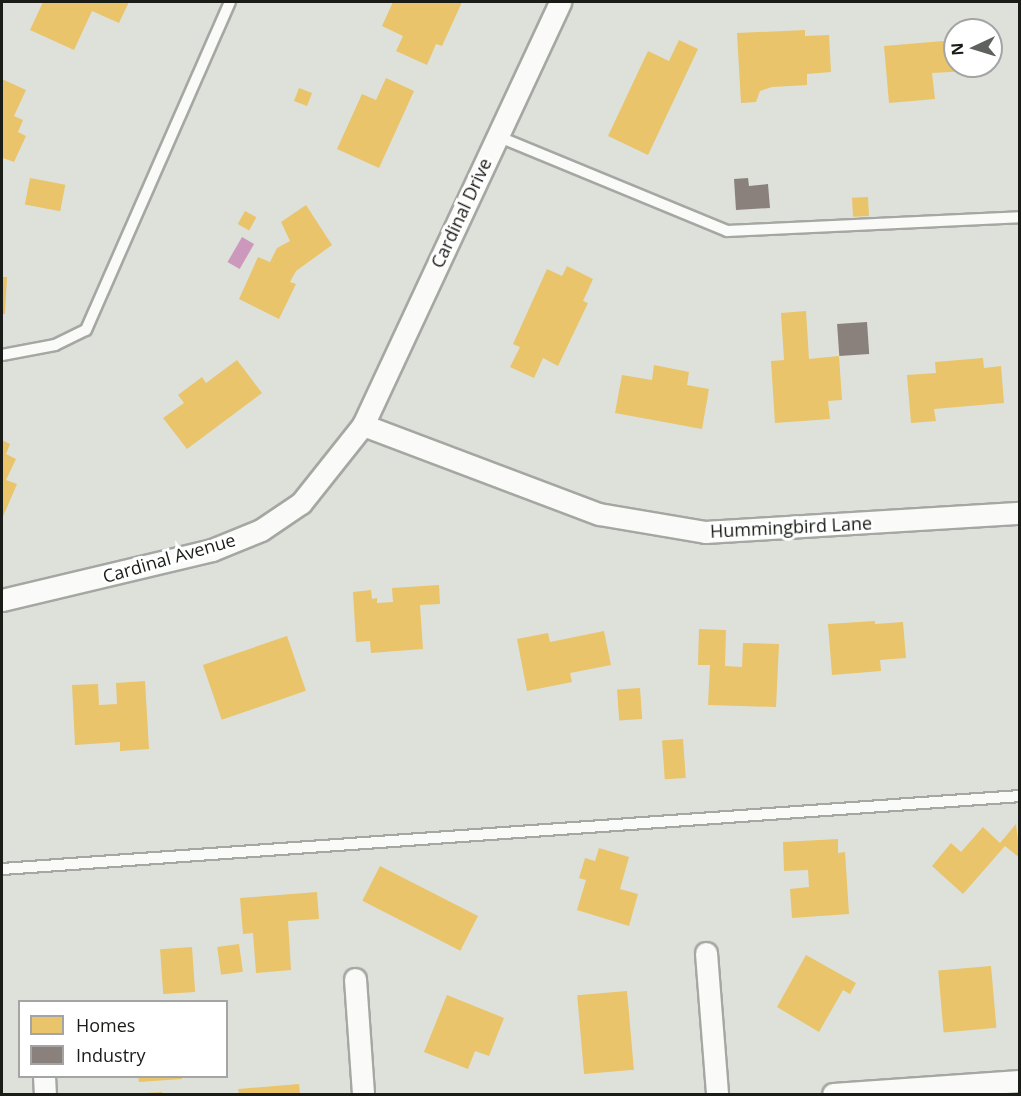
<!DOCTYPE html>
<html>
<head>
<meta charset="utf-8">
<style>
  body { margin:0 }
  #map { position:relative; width:1021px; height:1096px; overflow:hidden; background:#dde1da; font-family:"Open Sans",sans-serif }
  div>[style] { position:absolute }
  .water>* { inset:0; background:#cc98bb; transform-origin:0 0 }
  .homes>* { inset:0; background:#e9c46a; transform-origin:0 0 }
  .industry>* { inset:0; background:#8a817c; transform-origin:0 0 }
  .roads { filter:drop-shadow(2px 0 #a4a7a2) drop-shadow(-2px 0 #a4a7a2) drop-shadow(0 2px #a4a7a2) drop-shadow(0 -2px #a4a7a2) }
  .service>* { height:10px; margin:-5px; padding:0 5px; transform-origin:5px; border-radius:5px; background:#fafaf9 }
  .minor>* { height:21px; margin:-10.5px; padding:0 10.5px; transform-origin:10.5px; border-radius:10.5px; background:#fafaf9 }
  span { translate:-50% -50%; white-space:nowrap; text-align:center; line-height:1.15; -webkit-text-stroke:6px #fff; paint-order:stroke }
  .street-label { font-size:18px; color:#1a1c18 }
  .frame { position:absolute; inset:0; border:3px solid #1a1c18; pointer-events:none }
  .legend { position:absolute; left:18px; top:1000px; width:210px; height:78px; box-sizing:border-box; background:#fff; border:2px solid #a3a4a3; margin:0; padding:8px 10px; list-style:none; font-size:18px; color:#1a1c18 }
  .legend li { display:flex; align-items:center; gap:12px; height:30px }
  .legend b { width:30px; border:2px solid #a3a4a3 }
  .north { position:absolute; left:943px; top:18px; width:60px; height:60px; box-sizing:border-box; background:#fff; border:2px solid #a3a4a3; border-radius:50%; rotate:266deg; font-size:16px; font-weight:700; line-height:24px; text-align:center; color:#1a1c18 }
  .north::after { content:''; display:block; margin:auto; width:21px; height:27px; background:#5e615c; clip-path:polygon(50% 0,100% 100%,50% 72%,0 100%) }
</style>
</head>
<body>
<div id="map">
  <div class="water">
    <i style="left:242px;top:237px;width:14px;height:29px;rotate:30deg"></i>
  </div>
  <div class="homes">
    <i style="clip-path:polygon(43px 2px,129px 2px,119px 23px,92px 11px,74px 50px,30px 30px)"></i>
    <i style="clip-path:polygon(393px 2px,462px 2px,442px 46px,436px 44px,427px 65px,396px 51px,403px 36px,382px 26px)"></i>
    <i style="clip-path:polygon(805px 30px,805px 36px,829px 35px,831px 72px,807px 74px,807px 85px,772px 87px,760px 91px,756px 102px,741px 103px,737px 33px)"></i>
    <i style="clip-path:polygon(679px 40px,698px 49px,648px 155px,608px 136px,648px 51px,669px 61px)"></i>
    <i style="clip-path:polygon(955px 40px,955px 66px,967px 66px,967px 71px,932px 73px,935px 99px,889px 103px,884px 46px)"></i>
    <i style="clip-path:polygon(386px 78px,414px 91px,379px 168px,337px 149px,362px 94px,376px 100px)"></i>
    <i style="clip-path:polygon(2px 79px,26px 90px,14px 116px,23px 120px,18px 132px,26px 136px,14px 162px,3px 158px,2px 162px)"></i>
    <i style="left:299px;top:88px;width:14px;height:14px;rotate:21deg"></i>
    <i style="left:30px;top:178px;width:36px;height:27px;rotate:11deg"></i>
    <i style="left:868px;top:197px;width:19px;height:16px;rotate:87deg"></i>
    <i style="clip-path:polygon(306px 205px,332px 245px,296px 271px,290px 282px,296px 284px,279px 319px,239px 299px,258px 257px,270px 262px,277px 248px,290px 241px,281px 222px)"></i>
    <i style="left:245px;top:211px;width:13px;height:15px;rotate:29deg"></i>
    <i style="clip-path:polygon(567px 266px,593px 279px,583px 301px,588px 303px,558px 366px,543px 358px,534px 378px,510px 367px,520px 347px,513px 344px,547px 269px,562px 276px)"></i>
    <i style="clip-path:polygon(2px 277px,7px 277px,5px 314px,2px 314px)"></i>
    <i style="clip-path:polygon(806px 311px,809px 359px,839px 356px,842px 400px,828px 401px,830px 419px,775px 423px,771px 361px,784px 360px,781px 313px)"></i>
    <i style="clip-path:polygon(983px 358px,984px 368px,1001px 366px,1004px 403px,934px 409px,936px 421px,911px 423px,907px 375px,936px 373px,935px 362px)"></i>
    <i style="clip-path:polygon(237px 360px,262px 393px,187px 449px,163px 418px,184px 403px,178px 395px,202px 377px,206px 383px)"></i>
    <i style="clip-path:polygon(654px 365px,689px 372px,687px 385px,709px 389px,702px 429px,615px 413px,622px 375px,652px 380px)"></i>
    <i style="clip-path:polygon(2px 440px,10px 444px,6px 454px,16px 459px,6px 480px,17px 484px,2px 519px)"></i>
    <i style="clip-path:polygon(439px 585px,440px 604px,420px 605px,423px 649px,371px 653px,370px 641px,356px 642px,353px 592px,371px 590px,372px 599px,377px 598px,377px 603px,393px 602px,392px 588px)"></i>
    <i style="clip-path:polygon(875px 621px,875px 624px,903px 622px,906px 658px,880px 660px,881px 671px,832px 675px,828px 624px)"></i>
    <i style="clip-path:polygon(699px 629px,726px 630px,725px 666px,742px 667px,743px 643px,779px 644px,776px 707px,708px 705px,710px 665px,698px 665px)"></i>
    <i style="clip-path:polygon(604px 631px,611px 665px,570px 673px,572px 682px,527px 691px,517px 639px,548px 633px,550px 642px)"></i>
    <i style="left:287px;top:636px;width:58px;height:89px;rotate:71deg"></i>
    <i style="clip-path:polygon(145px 681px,149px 749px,120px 751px,120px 742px,75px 745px,72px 685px,98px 684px,99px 705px,117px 704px,116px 683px)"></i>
    <i style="left:640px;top:688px;width:31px;height:23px;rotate:86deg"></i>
    <i style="left:683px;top:739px;width:39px;height:21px;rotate:86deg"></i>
    <i style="clip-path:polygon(1016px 824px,1020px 858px,1005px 846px,963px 894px,932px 866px,951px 843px,961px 852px,983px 827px,1000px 843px)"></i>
    <i style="clip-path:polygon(838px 839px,838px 853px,845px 852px,849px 914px,792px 918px,790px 889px,809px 887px,808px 870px,784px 871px,783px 842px)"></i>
    <i style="clip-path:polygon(599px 848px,629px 857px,620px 889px,638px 894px,629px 926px,577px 910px,586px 880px,579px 878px,585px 858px,595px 861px)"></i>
    <i style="left:380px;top:866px;width:110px;height:39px;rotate:27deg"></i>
    <i style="clip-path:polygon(317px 892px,319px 919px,288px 921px,291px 970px,256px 973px,253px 933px,243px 934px,240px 898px)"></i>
    <i style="left:239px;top:944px;width:28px;height:22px;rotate:82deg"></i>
    <i style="left:192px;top:947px;width:45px;height:32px;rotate:86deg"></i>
    <i style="clip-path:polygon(806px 955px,856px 983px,850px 994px,843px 990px,819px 1032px,777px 1007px)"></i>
    <i style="left:991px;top:966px;width:62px;height:53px;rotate:85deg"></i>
    <i style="left:627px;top:991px;width:79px;height:50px;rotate:85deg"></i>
    <i style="clip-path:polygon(447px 995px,504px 1018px,489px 1056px,475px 1051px,468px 1069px,424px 1052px)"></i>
    <i style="clip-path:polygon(138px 1076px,182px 1076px,182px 1079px,139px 1082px)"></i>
    <i style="clip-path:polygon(299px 1084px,300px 1094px,239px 1094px,238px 1089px)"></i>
    <i style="clip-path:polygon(162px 1092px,162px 1094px,146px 1094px,146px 1093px)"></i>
  </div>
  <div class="industry">
    <i style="clip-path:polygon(748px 178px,749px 186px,768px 184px,770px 208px,736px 210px,734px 179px)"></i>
    <i style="left:867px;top:322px;width:32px;height:30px;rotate:86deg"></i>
  </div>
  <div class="roads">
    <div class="service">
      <i style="left:497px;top:136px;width:249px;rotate:22.4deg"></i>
      <i style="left:727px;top:231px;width:293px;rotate:-2.7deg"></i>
      <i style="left:2px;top:355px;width:54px;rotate:-10.7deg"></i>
      <i style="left:55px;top:345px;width:34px;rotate:-26deg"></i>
      <i style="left:86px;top:330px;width:358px;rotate:-66.3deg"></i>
      <i style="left:2px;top:869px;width:1021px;rotate:-4.1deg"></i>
    </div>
    <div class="minor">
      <i style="left:363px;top:425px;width:252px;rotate:20.7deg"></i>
      <i style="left:599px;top:514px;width:108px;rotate:9.6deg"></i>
      <i style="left:705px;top:532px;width:316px;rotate:-3.5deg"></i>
      <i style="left:2px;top:600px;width:216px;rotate:-13.4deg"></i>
      <i style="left:212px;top:550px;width:53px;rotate:-22.2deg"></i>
      <i style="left:261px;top:530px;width:48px;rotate:-34deg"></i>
      <i style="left:301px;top:503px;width:100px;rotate:-51.5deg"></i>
      <i style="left:363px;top:425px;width:467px;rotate:-65deg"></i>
      <i style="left:706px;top:953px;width:141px;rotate:85.5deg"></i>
      <i style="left:355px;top:979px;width:115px;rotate:86deg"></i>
      <i style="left:44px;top:1076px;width:18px;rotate:87deg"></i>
      <i style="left:833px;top:1094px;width:187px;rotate:-4deg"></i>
    </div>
  </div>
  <div class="street-label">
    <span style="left:461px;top:213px;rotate:-65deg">Cardinal Drive</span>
    <span style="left:791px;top:527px;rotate:-3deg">Hummingbird Lane</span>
    <span style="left:169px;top:558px;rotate:-16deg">Cardinal Avenue</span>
  </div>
  <div class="frame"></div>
  <ul class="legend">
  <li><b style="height:16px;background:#e9c46a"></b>Homes</li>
  <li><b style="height:16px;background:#8a817c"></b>Industry</li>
  </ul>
  <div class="north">N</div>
</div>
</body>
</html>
